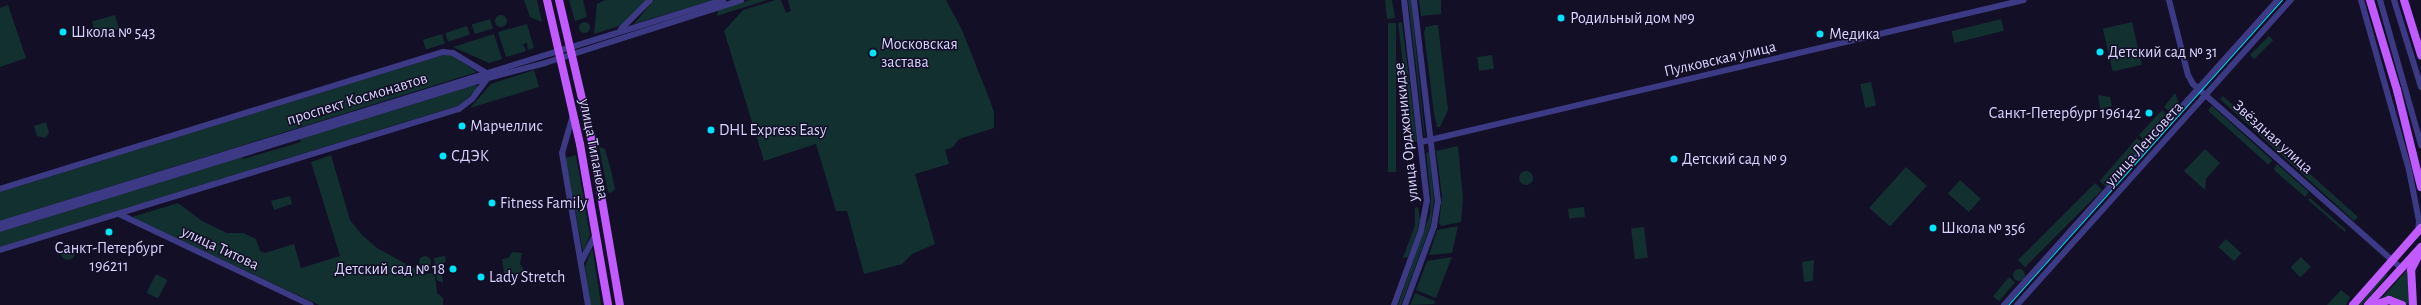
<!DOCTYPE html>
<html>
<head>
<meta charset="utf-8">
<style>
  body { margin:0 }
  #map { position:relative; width:2421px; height:305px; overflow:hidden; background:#130f26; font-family:"Alegreya Sans",sans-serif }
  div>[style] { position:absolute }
  .green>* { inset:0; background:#12302f; transform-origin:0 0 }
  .round { border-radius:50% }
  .minor>* { height:6px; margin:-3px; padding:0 3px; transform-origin:3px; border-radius:3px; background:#3d3a85 }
  .major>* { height:8px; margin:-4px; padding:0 4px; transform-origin:4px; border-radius:4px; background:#c25bff }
  .tram>* { height:1px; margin:-0.5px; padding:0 0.5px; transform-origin:0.5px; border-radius:0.5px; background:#00e5ff }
  .dots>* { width:11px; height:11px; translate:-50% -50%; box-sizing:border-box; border:2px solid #130f26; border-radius:50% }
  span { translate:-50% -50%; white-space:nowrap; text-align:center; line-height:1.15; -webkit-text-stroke:3px #130f26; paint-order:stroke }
  .poi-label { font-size:16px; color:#d9d4ff }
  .left { translate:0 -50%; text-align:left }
  .right { translate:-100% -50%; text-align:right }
  .street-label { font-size:16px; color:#d9d4ff }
</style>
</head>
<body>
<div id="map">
  <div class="green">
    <i style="clip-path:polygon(524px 0,537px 0,542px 22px,530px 17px)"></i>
    <i style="clip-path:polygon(569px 0,583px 0,587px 17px,575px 21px)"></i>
    <i style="clip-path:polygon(605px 0,646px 0,622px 25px,594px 34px,597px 4px)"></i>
    <i style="clip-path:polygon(654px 0,713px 0,634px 24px)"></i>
    <i style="clip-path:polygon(750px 0,767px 0,717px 16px,718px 10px)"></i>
    <i style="clip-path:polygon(776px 0,781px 0,786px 13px,791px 11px,788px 0,946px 0,962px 30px,989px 98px,994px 112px,994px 128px,959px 139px,953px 147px,945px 150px,949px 164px,915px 174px,935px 244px,912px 254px,902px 264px,864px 274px,847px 211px,836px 211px,816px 144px,764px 161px,724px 31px,743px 10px)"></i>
    <i style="clip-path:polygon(1385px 0,1392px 0,1395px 18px,1387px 19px)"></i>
    <i style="clip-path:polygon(1408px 0,1411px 0,1425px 137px,1424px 135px)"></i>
    <i style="clip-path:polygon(1419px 0,1441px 0,1441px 14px,1421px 16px)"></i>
    <i style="clip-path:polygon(8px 5px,26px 58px,0 67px,0 8px)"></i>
    <i class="round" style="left:495px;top:15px;width:12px;height:12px"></i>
    <i style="left:115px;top:15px;width:15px;height:24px;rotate:74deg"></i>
    <i style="left:490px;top:19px;width:10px;height:19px;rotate:73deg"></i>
    <i style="left:2001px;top:19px;width:12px;height:51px;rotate:76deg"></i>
    <i class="round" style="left:578.5px;top:21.5px;width:11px;height:11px"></i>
    <i style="clip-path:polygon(1402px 22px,1417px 142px,1412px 142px,1398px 23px)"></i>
    <i style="left:2132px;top:22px;width:44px;height:30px;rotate:77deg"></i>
    <i style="left:1388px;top:23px;width:8px;height:149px"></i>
    <i style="clip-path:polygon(527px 24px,534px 48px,528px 50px,527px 43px,523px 44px,526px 51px,506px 57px,498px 32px)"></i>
    <i style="clip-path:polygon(1435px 25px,1438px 25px,1448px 110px,1440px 127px,1437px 127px,1434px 113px,1424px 32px,1426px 27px)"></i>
    <i style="left:467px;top:26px;width:9px;height:23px;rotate:72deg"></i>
    <i style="left:442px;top:34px;width:10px;height:20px;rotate:73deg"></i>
    <i style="clip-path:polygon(494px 34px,502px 59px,489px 63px,453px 47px)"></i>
    <i style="left:2269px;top:36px;width:6px;height:27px;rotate:45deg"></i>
    <i style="clip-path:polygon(443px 55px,453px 56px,477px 72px,0 221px,0 192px)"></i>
    <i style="left:1492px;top:55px;width:14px;height:15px;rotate:82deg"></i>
    <i style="clip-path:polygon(534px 70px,539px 87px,470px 108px,491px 84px)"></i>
    <i style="left:1871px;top:82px;width:24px;height:11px;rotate:78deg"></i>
    <i style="clip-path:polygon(475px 85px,479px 87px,460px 105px,0 247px,0 232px,242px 157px,243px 159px,301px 142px,300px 139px)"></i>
    <i style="clip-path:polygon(2175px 93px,2179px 103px,2171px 113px,2164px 107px)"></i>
    <i style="clip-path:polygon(2098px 95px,2110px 97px,2112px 106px,2100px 109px)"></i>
    <i style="clip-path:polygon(2223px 96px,2358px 217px,2354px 221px,2220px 99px)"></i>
    <i style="left:2212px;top:106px;width:81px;height:6px;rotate:42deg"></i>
    <i style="clip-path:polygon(2162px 110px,2166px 114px,2143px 140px,2139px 135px)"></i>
    <i style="clip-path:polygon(46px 122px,49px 133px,45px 138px,37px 136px,34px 126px)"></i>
    <i style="left:2137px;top:138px;width:9px;height:57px;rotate:41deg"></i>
    <i style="clip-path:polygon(1458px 146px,1463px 198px,1461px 222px,1441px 226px,1439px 223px,1442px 196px,1436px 151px)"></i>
    <i style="clip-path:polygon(599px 147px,605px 149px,612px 174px,615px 189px,611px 193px,608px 192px)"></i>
    <i style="clip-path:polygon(2205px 149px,2220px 163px,2206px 179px,2205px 190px,2184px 171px)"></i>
    <i style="clip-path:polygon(1429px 152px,1434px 199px,1431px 224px,1401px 305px,1398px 305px,1430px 214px,1431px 199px,1426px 153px)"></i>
    <i style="clip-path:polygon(331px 155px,350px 220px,362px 235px,377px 248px,424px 274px,435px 273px,437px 293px,443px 298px,443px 305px,319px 305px,132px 217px,178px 203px,202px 221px,227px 233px,243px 233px,256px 239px,260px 251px,265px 253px,294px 244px,301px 268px,340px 256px,311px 162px)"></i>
    <i style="clip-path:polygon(576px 155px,590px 235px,583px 252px,565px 158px)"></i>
    <i style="clip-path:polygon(2277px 164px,2309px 192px,2305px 197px,2275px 171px,2274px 168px)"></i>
    <i style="left:1906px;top:167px;width:28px;height:55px;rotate:42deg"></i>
    <i class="round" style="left:1519px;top:171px;width:14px;height:14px"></i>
    <i style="left:1960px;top:180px;width:28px;height:18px;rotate:42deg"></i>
    <i style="left:2095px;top:183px;width:10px;height:109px;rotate:45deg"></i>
    <i style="clip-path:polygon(290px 196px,292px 204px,274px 210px,271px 201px)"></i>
    <i style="clip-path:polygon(2310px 198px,2346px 230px,2345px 232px,2308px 200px)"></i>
    <i style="clip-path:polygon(1418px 207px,1420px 220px,1417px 232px,1408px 257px,1403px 258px,1415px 225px,1415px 208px)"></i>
    <i style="left:1584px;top:207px;width:10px;height:16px;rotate:84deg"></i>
    <i style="clip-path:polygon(1458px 226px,1452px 253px,1429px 255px,1437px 230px)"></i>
    <i style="left:1644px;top:227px;width:31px;height:13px;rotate:83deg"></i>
    <i style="left:2226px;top:239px;width:21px;height:11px;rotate:43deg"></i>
    <i class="round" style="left:61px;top:246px;width:14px;height:14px"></i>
    <i style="clip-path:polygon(592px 249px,593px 251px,601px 305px,590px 305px,585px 266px)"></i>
    <i style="clip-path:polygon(512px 252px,522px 253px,520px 264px,525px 272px,516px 276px,513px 273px,504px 273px,502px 259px,508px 258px)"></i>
    <i style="clip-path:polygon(445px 256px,446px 261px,441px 266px,443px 283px,437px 280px,434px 258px)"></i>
    <i class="round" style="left:419px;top:256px;width:12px;height:12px"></i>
    <i style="clip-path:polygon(1452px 257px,1436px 298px,1416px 290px,1427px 261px)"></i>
    <i style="left:2301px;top:257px;width:14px;height:15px;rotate:45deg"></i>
    <i style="clip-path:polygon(1814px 260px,1813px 281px,1804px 282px,1802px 262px)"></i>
    <i class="round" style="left:2013px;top:269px;width:12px;height:12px"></i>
    <i style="clip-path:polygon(2407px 271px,2410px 305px,2381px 299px,2406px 271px)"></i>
    <i style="left:156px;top:274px;width:13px;height:21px;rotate:27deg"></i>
    <i style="clip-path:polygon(2386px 274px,2388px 275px,2362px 305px,2358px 305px)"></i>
    <i style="left:2009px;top:277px;width:8px;height:25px;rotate:40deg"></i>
    <i style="clip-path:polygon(2341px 290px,2350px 297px,2346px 305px,2327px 305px)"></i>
    <i style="clip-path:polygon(1415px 293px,1435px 301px,1434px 304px,1410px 305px)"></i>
  </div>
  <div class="minor">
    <i style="left:2169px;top:0;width:77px;rotate:75.8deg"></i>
    <i style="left:2188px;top:75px;width:10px;rotate:61deg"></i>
    <i style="left:2193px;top:84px;width:278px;rotate:41.5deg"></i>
    <i style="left:2361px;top:0;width:177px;rotate:74.2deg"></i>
    <i style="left:2409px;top:170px;width:52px;rotate:78.9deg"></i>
    <i style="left:2419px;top:221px;width:11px;rotate:95deg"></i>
    <i style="left:2380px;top:0;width:151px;rotate:74.2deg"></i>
    <i style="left:2394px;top:0;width:91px;rotate:72.8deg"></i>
    <i style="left:621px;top:29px;width:41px;rotate:-45deg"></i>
    <i style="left:573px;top:115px;width:40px;rotate:106deg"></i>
    <i style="left:562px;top:153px;width:154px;rotate:80.3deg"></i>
    <i style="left:1421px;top:142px;width:619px;rotate:-13.25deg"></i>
    <i style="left:0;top:189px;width:464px;rotate:-17.2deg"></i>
    <i style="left:443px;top:52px;width:10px;rotate:6deg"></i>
    <i style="left:453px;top:53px;width:39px;rotate:31deg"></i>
    <i style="left:119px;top:214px;width:212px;rotate:25.4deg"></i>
    <i style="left:0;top:224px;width:757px;rotate:-17.21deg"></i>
    <i style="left:0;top:229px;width:511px;rotate:-17.19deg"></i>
    <i style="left:488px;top:78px;width:59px;rotate:-14.7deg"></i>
    <i style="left:545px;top:63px;width:206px;rotate:-17.8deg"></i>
    <i style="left:0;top:250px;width:480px;rotate:-17.1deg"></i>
    <i style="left:459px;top:109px;width:16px;rotate:-38deg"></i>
    <i style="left:472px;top:99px;width:26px;rotate:-53deg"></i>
    <i style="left:581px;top:262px;width:32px;rotate:-62deg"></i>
    <i style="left:1394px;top:305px;width:79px;rotate:-70deg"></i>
    <i style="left:1421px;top:231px;width:31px;rotate:-79deg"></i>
    <i style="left:1427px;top:201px;width:202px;rotate:-96.5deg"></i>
    <i style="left:1405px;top:305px;width:84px;rotate:-69.8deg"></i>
    <i style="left:1434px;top:226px;width:24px;rotate:-81deg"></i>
    <i style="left:1438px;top:202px;width:203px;rotate:-96.8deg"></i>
    <i style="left:2004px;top:305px;width:410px;rotate:-48.1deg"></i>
    <i style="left:2017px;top:305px;width:410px;rotate:-48.1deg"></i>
  </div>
  <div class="major">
    <i style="left:547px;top:0;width:148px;rotate:77.1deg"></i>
    <i style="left:580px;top:144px;width:163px;rotate:80.1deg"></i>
    <i style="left:559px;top:0;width:146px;rotate:76.9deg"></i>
    <i style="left:592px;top:142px;width:165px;rotate:80.3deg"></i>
    <i style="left:2370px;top:0;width:94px;rotate:73.3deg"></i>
    <i style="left:2397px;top:90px;width:100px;rotate:76.1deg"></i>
    <i style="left:2404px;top:0;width:58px;rotate:72.8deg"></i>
    <i style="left:2353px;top:305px;width:103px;rotate:-48.6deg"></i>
    <i style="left:2368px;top:305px;width:79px;rotate:-47.6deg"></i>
    <i style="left:2374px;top:305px;width:16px;rotate:-18deg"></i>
    <i style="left:2389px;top:300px;width:14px;rotate:21deg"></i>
    <i style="left:2413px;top:305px;width:35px;rotate:-93deg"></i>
    <i style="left:2411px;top:270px;width:18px;rotate:-63deg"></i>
  </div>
  <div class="tram">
    <i style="left:2008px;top:305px;width:410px;rotate:-48.1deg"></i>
  </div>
  <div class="dots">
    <i style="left:1561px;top:18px;background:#00e5ff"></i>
    <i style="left:63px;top:32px;background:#00e5ff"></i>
    <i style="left:1820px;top:34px;background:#00e5ff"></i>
    <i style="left:2100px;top:52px;background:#00e5ff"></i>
    <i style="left:873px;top:53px;background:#00e5ff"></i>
    <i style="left:2149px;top:113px;background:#00e5ff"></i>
    <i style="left:462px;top:126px;background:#00e5ff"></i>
    <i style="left:711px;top:130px;background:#00e5ff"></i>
    <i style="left:443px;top:156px;background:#00e5ff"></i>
    <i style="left:1674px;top:159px;background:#00e5ff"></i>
    <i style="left:492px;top:203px;background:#00e5ff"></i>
    <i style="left:1933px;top:228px;background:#00e5ff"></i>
    <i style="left:109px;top:232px;background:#00e5ff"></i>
    <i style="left:453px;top:269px;background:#00e5ff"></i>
    <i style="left:481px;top:277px;background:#00e5ff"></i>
  </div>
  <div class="poi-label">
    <span class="left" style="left:1570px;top:18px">Родильный дом №9</span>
    <span class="left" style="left:71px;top:32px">Школа № 543</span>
    <span class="left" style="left:1829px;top:34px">Медика</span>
    <span class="left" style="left:881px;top:53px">Московская<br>застава</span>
    <span class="left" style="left:2108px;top:52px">Детский сад № 31</span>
    <span class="right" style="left:2141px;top:113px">Санкт-Петербург 196142</span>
    <span class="left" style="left:470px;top:126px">Марчеллис</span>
    <span class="left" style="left:719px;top:130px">DHL Express Easy</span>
    <span class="left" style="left:451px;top:156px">СДЭК</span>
    <span class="left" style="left:1682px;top:159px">Детский сад № 9</span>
    <span class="left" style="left:500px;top:203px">Fitness Family</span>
    <span class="left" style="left:1941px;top:228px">Школа № 356</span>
    <span style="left:109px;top:257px">Санкт-Петербург<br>196211</span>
    <span class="right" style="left:445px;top:269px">Детский сад № 18</span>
    <span class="left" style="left:489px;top:277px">Lady Stretch</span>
  </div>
  <div class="street-label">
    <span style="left:1720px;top:59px;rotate:-13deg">Пулковская улица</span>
    <span style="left:357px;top:99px;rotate:-17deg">проспект Космонавтов</span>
    <span style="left:1406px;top:132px;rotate:-96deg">улица Орджоникидзе</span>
    <span style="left:2273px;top:137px;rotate:42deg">Звёздная улица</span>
    <span style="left:2144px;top:144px;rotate:-48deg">улица Ленсовета</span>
    <span style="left:594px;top:149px;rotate:79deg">улица Типанова</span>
    <span style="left:220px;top:248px;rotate:25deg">улица Титова</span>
  </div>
</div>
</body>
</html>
